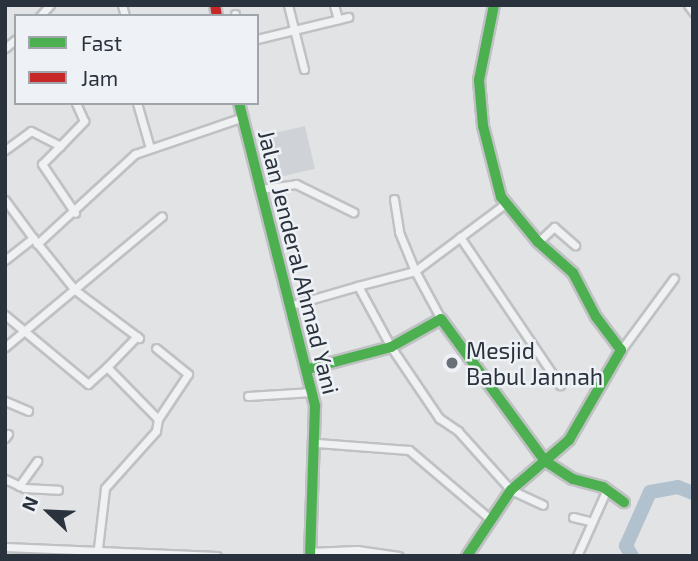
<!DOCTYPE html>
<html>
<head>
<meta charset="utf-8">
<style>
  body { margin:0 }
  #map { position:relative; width:698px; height:561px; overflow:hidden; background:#e1e3e5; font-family:"Exo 2",sans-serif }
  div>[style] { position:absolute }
  .built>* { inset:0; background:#cfd3d8; transform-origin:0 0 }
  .river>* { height:14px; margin:-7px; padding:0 7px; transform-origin:7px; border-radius:7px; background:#b1c1ce }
  .roads { filter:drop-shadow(2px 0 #bfc1c3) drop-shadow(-2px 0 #bfc1c3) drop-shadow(0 2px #bfc1c3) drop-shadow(0 -2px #bfc1c3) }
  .street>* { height:7px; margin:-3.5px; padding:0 3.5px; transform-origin:3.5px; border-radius:3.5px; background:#f0f1f2 }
  .fast>* { height:10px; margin:-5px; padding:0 5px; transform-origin:5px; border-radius:5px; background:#4caf50 }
  .jam>* { height:10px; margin:-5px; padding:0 5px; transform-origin:5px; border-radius:5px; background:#c62828 }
  .dots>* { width:19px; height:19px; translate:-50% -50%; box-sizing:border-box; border:4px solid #eef1f5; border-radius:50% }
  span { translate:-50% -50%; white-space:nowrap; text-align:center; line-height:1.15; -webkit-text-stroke:5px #eef1f5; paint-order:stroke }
  .street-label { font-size:23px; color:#29323d }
  .poi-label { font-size:23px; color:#29323d }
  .left { translate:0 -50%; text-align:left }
  .frame { position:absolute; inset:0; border:7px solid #29323d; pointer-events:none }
  .legend { position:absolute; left:14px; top:14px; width:245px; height:91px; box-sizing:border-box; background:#eef1f5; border:2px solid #9fa5ab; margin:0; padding:9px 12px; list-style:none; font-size:21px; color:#29323d }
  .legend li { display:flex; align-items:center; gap:14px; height:35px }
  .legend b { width:35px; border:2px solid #9fa5ab }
  .north { position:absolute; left:14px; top:477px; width:70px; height:70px; -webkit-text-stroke:5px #eef1f5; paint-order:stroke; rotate:293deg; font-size:19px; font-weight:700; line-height:28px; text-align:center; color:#29323d }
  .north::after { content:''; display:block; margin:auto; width:24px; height:32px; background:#29323d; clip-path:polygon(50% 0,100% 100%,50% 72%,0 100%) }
</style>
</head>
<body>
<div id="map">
  <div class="built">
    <i style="left:305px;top:126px;width:44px;height:49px;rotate:77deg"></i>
  </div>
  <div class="river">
    <i style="left:632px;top:556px;width:12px;rotate:-121deg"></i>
    <i style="left:626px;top:546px;width:59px;rotate:-66deg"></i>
    <i style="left:650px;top:492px;width:28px;rotate:-10deg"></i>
    <i style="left:678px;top:487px;width:16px;rotate:22deg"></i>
  </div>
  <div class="roads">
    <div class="street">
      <i style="left:122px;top:5px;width:11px;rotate:75deg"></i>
      <i style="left:288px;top:5px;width:66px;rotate:76deg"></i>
      <i style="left:334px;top:5px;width:15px;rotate:74deg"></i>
      <i style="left:688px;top:5px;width:9px;rotate:54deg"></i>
      <i style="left:235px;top:14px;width:2px;rotate:90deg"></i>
      <i style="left:40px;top:16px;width:15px;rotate:-48deg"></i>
      <i style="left:257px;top:39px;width:94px;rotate:-13.6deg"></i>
      <i style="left:5px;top:48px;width:14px;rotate:-39deg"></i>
      <i style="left:137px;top:103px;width:47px;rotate:73.9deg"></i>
      <i style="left:60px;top:146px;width:25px;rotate:135deg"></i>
      <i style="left:42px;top:164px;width:59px;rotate:56deg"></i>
      <i style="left:5px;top:150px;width:32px;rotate:-36deg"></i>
      <i style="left:31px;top:131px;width:33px;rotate:27deg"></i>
      <i style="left:60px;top:146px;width:35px;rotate:-46deg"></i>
      <i style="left:84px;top:121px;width:20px;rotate:-114deg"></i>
      <i style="left:261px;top:189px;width:35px;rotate:-8deg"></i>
      <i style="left:296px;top:184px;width:64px;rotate:26.2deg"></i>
      <i style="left:394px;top:199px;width:33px;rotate:81deg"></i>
      <i style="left:399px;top:232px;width:42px;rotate:67.7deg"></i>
      <i style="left:415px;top:271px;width:112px;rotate:-36.7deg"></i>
      <i style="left:5px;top:200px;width:47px;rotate:53.6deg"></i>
      <i style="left:460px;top:237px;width:179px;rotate:56deg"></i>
      <i style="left:538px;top:242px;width:22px;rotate:-43deg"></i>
      <i style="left:554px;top:227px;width:28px;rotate:41deg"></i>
      <i style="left:37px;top:244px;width:133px;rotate:-42.6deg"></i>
      <i style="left:135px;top:154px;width:114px;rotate:-18.9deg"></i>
      <i style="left:5px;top:260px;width:36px;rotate:-38deg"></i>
      <i style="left:33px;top:238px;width:67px;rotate:51.1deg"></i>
      <i style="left:75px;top:290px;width:80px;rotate:36.9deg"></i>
      <i style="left:292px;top:305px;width:69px;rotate:-16.1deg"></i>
      <i style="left:5px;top:315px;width:108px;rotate:39.7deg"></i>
      <i style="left:88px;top:384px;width:25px;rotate:-42deg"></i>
      <i style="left:107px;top:367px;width:73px;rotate:45.6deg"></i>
      <i style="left:441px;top:319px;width:55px;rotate:-118.4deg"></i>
      <i style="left:415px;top:271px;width:59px;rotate:165.3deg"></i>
      <i style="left:358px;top:286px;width:69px;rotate:61.6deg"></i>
      <i style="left:391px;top:347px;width:86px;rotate:55.9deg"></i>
      <i style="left:439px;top:418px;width:23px;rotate:34deg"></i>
      <i style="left:458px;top:431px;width:79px;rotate:48.1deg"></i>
      <i style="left:511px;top:490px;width:35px;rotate:25deg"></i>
      <i style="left:5px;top:347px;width:204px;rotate:-39.8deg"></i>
      <i style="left:621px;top:350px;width:89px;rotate:-53.6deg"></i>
      <i style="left:107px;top:367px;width:43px;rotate:-45.9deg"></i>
      <i style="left:248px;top:396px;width:64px;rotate:-3.6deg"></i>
      <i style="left:5px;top:401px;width:25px;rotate:23deg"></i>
      <i style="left:5px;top:438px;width:5px;rotate:-53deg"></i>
      <i style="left:317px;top:443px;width:92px;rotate:4.4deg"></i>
      <i style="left:409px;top:450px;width:106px;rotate:40.4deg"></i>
      <i style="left:5px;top:479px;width:21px;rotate:25deg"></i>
      <i style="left:24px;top:488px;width:34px;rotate:3deg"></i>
      <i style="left:19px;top:486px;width:31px;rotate:-54deg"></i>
      <i style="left:573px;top:517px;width:16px;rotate:14deg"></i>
      <i style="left:5px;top:547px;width:212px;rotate:2.4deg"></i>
      <i style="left:98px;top:548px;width:60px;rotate:-83.3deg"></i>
      <i style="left:105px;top:488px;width:76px;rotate:-48.2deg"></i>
      <i style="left:156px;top:431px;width:12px;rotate:-81deg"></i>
      <i style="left:158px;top:419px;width:54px;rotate:-56.3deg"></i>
      <i style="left:188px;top:374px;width:41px;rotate:-140.9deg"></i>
      <i style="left:310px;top:552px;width:47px;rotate:-2.4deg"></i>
      <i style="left:357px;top:550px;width:42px;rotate:8.1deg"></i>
      <i style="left:577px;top:556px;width:73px;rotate:-65.9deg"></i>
    </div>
    <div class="fast">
      <i style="left:239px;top:103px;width:312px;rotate:75.9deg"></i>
      <i style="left:315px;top:406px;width:150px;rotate:91.9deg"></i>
      <i style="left:308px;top:369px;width:86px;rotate:-14.8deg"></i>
      <i style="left:391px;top:347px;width:57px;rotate:-29.2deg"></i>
      <i style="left:441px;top:319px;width:176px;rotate:53.8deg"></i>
      <i style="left:545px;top:461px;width:33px;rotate:33deg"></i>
      <i style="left:573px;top:479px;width:31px;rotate:15deg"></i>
      <i style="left:603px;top:487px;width:26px;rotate:36deg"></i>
      <i style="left:467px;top:556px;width:79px;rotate:-56.3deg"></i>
      <i style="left:511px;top:490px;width:77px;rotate:-40.8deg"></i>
      <i style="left:569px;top:440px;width:104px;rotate:-60deg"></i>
      <i style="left:621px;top:350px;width:41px;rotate:-127.1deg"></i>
      <i style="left:596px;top:317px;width:50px;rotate:-117.6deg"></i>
      <i style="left:573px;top:273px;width:47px;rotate:-138.5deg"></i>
      <i style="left:538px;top:242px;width:58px;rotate:-129.4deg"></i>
      <i style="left:501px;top:197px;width:73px;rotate:-104.2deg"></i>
      <i style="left:483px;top:126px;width:46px;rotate:-95deg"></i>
      <i style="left:479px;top:80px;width:76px;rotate:-78.7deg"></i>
    </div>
    <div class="jam">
      <i style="left:215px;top:5px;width:11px;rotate:80deg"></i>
    </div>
  </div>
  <div class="dots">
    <i style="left:452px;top:363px;background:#697078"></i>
  </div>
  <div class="street-label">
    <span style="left:299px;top:262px;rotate:76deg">Jalan Jenderal Ahmad Yani</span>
  </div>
  <div class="poi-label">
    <span class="left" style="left:466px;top:363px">Mesjid<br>Babul Jannah</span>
  </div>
  <div class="frame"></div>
  <ul class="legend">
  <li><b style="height:9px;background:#4caf50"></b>Fast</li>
  <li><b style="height:9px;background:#c62828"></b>Jam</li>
  </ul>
  <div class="north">N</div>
</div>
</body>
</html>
